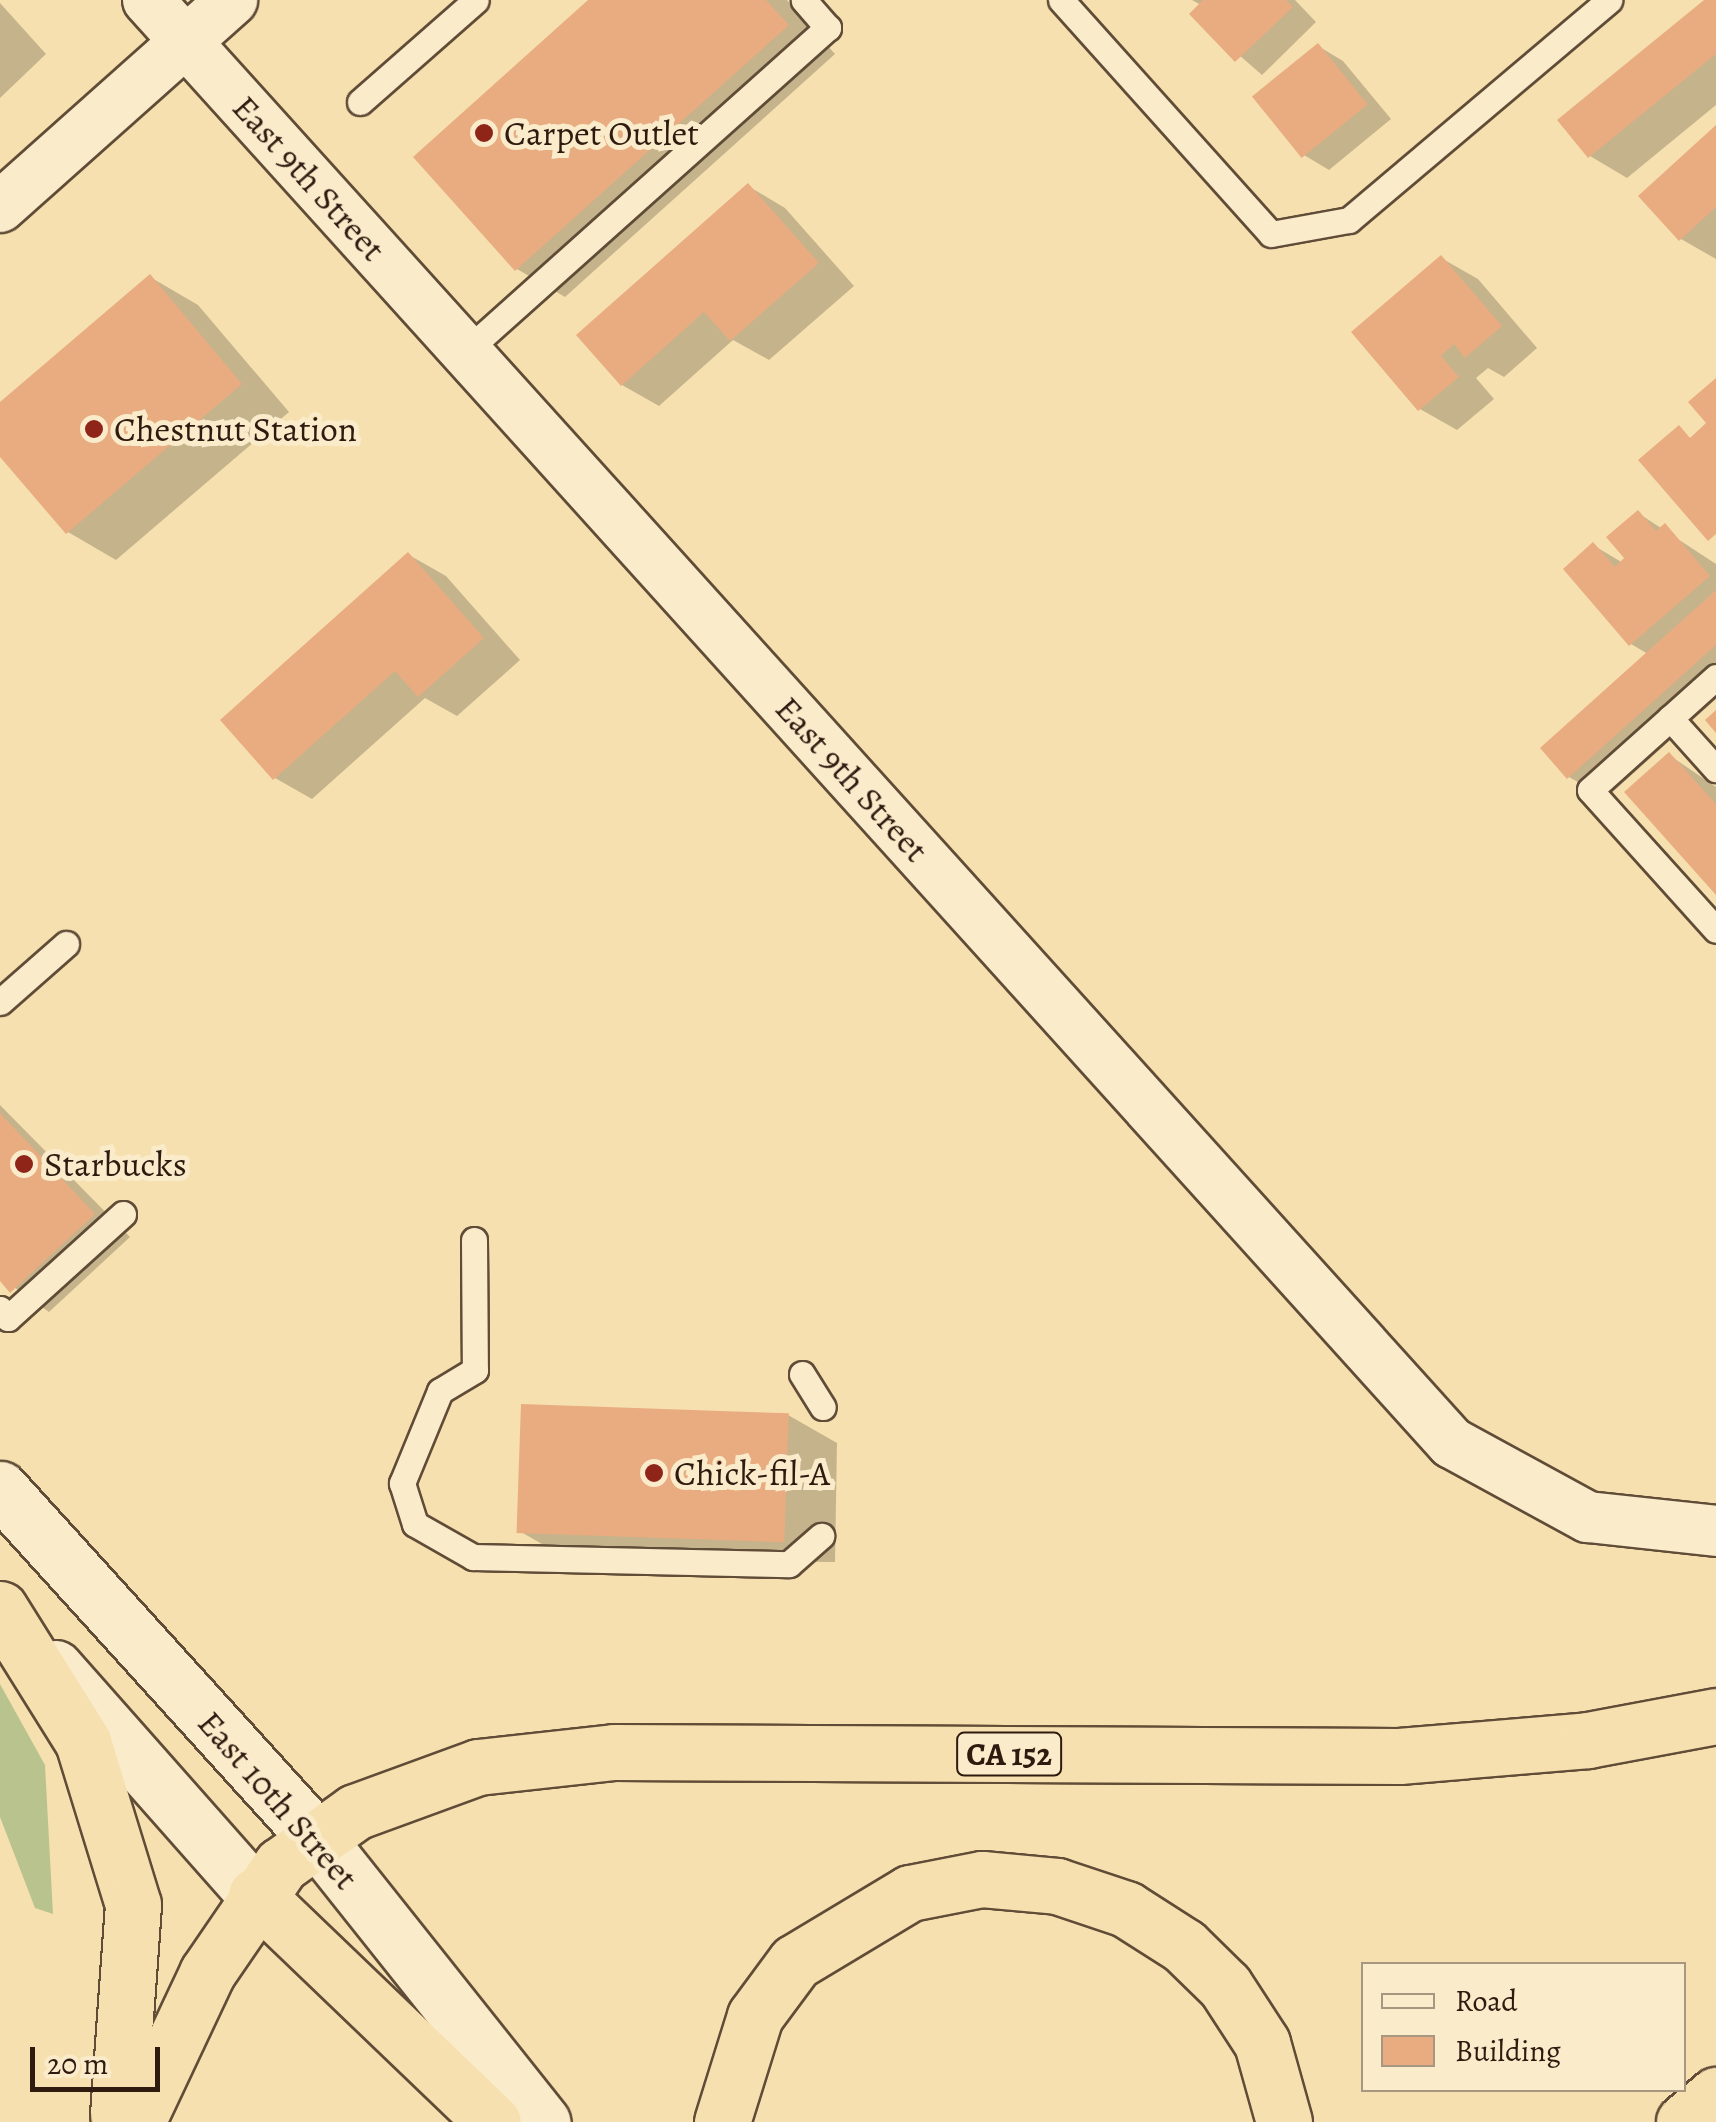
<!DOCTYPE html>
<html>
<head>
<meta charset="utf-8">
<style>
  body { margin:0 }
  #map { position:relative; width:1716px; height:2122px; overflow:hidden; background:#f7e0af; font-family:Alegreya,serif }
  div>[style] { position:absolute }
  .green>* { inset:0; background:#b9c38d }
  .shadow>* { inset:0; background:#0003 }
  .building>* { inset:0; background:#e8ac80; transform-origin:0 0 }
  .roads { filter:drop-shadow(2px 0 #604c37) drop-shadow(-2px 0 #604c37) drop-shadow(0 2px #604c37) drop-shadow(0 -2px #604c37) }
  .lane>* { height:25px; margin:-12.5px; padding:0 12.5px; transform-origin:12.5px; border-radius:12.5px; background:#faebcb }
  .street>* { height:50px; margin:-25px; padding:0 25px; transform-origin:25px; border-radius:25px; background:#faebcb }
  .secondary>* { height:55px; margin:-27.5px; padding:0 27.5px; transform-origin:27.5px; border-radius:27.5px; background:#faebcb }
  .highway>* { height:55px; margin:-27.5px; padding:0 27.5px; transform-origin:27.5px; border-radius:27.5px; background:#f7e0af }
  .dots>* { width:28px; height:28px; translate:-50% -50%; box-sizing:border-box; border:5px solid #faebcb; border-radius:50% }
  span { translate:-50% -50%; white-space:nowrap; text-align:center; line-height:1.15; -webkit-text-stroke:10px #faebcb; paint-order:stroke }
  .shield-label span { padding:2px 8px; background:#faebcb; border:2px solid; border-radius:8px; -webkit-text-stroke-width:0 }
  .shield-label { font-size:32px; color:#2e1a0f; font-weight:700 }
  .poi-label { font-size:35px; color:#2e1a0f }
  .left { translate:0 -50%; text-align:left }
  .street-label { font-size:35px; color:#2e1a0f }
  .legend { position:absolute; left:1361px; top:1962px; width:325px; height:130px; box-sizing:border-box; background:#faebcb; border:2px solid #a89780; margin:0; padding:12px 18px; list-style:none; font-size:30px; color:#2e1a0f }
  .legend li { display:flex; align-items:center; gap:20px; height:50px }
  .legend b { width:50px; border:2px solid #a89780 }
  .scale { position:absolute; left:30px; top:2047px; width:130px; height:45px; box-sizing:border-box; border:5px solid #2e1a0f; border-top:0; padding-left:12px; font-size:30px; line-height:35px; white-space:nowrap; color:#2e1a0f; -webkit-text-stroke:8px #faebcb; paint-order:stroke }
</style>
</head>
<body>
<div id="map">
  <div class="green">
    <i style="clip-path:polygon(0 1684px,45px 1765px,53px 1914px,35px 1908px,0 1817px)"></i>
  </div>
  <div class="shadow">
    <i style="clip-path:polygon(591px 0,787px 0,835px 54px,565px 297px,517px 269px)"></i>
    <i style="clip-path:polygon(1192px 0,1295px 0,1316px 22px,1262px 75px,1192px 14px,1201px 5px)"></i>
    <i style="clip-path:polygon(1708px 0,1716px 0,1716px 105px,1627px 178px,1590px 156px)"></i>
    <i style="clip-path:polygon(0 3px,46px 54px,0 98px)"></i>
    <i style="clip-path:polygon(1318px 46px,1343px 61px,1391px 119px,1329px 170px,1304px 155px)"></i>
    <i style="clip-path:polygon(1716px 128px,1716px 259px,1681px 239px)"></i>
    <i style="clip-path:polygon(748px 186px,785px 208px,854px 286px,769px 360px,733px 340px,659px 406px,622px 385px)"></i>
    <i style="clip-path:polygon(1441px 258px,1478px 279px,1537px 348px,1504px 377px,1488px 368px,1476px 378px,1494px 399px,1457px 430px,1420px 409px)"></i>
    <i style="clip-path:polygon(150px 277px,198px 305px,289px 412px,116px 560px,68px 532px,0 453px,0 405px)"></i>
    <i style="clip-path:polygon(1638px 513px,1716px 564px,1716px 699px,1606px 798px,1569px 777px,1648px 654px,1631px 644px,1593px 545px,1623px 563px)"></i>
    <i style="clip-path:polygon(409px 555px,446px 576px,520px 660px,457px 716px,425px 698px,312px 799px,275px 778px)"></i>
    <i style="clip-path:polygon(1669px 755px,1716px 787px,1716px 892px)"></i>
    <i style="clip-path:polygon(0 1105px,130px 1237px,49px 1312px,0 1277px)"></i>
    <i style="clip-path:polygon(788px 1415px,837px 1443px,835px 1562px,570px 1560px,521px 1532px)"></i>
  </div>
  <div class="building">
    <i style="clip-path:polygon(588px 0,766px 0,789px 25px,515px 271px,413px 157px)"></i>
    <i style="clip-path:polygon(1203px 0,1286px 0,1293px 7px,1235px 62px,1189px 14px)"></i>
    <i style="clip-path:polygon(1704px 0,1716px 0,1716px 54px,1588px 158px,1557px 120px)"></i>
    <i style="left:1318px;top:43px;width:79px;height:85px;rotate:51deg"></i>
    <i style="clip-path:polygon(1716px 125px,1716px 207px,1679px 241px,1638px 196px)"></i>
    <i style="clip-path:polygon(748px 183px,819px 263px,730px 341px,704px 312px,621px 386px,576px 335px)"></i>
    <i style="clip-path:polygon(1441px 255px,1502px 326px,1465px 358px,1454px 344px,1441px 356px,1459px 377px,1418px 411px,1351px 332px)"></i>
    <i style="clip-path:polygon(150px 274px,242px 384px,66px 534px,0 457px,0 402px)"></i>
    <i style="clip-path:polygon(1716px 378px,1716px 534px,1708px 541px,1638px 460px,1679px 425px,1690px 438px,1706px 423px,1688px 402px)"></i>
    <i style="clip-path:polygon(1638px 510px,1656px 531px,1665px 523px,1710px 576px,1629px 646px,1563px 569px,1593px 542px,1615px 567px,1624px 558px,1606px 537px)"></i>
    <i style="clip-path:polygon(408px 552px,484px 638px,418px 697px,395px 671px,273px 780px,220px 720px)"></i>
    <i style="clip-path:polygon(1716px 590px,1716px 645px,1567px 779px,1540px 748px)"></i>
    <i style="clip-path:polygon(1716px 710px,1716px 733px,1705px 720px)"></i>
    <i style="clip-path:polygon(1669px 752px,1716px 804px,1716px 895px,1624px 792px)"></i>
    <i style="clip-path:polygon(0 1113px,95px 1214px,10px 1293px,0 1281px)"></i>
    <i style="left:521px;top:1404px;width:268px;height:129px;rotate:2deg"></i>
  </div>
  <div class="roads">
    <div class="lane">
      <i style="left:1061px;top:0;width:314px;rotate:48.1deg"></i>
      <i style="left:1271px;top:234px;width:79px;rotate:-10.2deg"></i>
      <i style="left:1349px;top:220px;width:341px;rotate:-40.2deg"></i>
      <i style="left:360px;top:102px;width:154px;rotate:-41.3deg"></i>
      <i style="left:465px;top:352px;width:487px;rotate:-41.8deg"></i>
      <i style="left:828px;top:28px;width:37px;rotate:-131deg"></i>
      <i style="left:1716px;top:677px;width:169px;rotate:138.1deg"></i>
      <i style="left:1590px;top:790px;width:188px;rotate:48deg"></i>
      <i style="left:1670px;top:718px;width:69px;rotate:48deg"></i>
      <i style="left:0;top:1002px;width:88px;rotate:-41.3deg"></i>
      <i style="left:474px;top:1240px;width:130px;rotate:89.6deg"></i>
      <i style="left:475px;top:1370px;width:41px;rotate:149deg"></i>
      <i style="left:440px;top:1391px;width:100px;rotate:112.4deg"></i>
      <i style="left:402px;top:1483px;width:43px;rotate:72.4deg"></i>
      <i style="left:415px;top:1524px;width:67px;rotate:29.6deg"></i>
      <i style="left:473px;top:1557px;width:316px;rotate:1.3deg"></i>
      <i style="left:789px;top:1564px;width:43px;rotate:-41.2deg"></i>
      <i style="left:0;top:1309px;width:12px;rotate:48deg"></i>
      <i style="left:8px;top:1318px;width:155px;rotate:-42.1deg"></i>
      <i style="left:802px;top:1374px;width:39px;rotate:58deg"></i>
    </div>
    <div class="street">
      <i style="left:148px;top:0;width:1945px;rotate:47.9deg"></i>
      <i style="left:1452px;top:1443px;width:155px;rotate:28.6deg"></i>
      <i style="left:1588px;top:1517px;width:129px;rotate:6.2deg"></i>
      <i style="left:0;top:207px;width:311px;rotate:-41.7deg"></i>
    </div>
    <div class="secondary">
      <i style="left:0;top:1489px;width:467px;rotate:47.8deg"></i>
      <i style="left:314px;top:1835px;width:367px;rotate:51.5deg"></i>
      <i style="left:55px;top:1668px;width:303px;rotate:48.5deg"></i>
    </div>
    <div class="highway">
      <i style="left:0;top:1609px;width:157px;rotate:58deg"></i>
      <i style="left:83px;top:1742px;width:170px;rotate:72.9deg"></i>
      <i style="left:133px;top:1905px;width:210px;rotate:94.1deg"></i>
      <i style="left:256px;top:1895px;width:328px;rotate:43.8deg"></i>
      <i style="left:137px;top:2122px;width:165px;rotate:-64.8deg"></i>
      <i style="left:207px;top:1973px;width:131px;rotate:-55.6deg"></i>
      <i style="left:281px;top:1865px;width:91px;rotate:-35.6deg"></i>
      <i style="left:355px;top:1812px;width:131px;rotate:-20.1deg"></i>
      <i style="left:478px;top:1767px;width:137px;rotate:-6.3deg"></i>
      <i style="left:614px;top:1752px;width:785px;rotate:0.29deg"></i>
      <i style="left:1399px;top:1756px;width:190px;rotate:-4.8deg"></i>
      <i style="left:1588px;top:1740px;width:130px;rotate:-10.6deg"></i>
      <i style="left:722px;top:2122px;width:111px;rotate:-72.7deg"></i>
      <i style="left:755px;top:2016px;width:67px;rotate:-53.5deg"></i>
      <i style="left:795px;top:1962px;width:134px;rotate:-31deg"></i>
      <i style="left:910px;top:1893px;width:73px;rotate:-11deg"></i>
      <i style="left:982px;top:1879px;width:75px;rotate:5.3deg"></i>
      <i style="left:1057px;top:1886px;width:73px;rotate:18.4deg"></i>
      <i style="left:1126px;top:1909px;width:69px;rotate:32.5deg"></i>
      <i style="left:1184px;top:1946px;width:57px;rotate:44.3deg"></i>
      <i style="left:1225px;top:1986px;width:68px;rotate:57deg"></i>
      <i style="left:1262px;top:2043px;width:82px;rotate:74.4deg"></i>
      <i style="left:1684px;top:2122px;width:42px;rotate:-40.2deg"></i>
    </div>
  </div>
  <div class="dots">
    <i style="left:484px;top:133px;background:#8f2418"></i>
    <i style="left:94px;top:429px;background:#8f2418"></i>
    <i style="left:24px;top:1164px;background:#8f2418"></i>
    <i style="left:654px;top:1473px;background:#8f2418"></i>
  </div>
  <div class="shield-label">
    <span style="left:1009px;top:1754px">CA 152</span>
  </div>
  <div class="poi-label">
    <span class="left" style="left:504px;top:133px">Carpet Outlet</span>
    <span class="left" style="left:114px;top:429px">Chestnut Station</span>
    <span class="left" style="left:44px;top:1164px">Starbucks</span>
    <span class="left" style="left:674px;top:1473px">Chick-fil-A</span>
  </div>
  <div class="street-label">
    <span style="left:309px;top:178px;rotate:48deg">East 9th Street</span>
    <span style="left:852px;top:779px;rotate:48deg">East 9th Street</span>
    <span style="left:278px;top:1800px;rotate:49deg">East 10th Street</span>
  </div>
  <ul class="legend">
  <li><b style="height:12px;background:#faebcb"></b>Road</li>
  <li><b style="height:28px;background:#e8ac80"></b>Building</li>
  </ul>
  <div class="scale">20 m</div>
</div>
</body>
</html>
